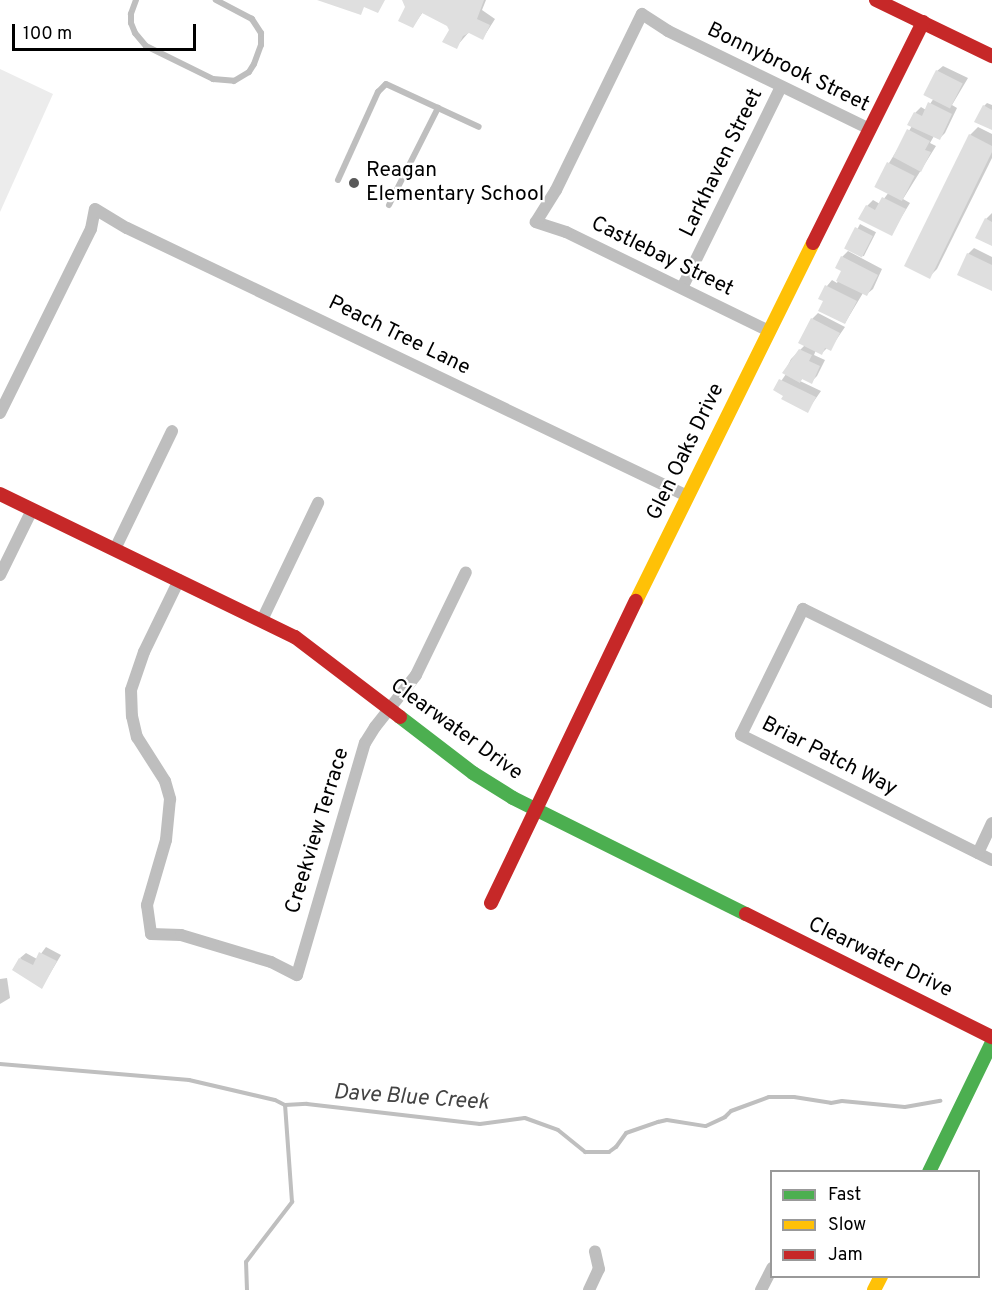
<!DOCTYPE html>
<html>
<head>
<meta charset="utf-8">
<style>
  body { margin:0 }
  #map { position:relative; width:992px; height:1290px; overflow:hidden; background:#fff; font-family:Overpass,sans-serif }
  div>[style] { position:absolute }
  .green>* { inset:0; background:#ececec }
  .shadow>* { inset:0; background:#0003; transform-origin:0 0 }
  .stream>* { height:4px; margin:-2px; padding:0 2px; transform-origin:2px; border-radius:2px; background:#bfbfbf }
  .building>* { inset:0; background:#dfdfdf; transform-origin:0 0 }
  .lane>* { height:6px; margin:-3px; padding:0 3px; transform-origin:3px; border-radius:3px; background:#bebebe }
  .street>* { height:12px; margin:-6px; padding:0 6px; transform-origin:6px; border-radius:6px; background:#bebebe }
  .fast>* { height:14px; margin:-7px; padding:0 7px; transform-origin:7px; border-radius:7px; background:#4caf50 }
  .slow>* { height:14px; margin:-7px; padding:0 7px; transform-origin:7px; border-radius:7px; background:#ffc107 }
  .jam>* { height:14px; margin:-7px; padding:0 7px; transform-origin:7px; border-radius:7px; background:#c62828 }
  .dots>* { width:16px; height:16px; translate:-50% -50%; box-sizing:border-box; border:3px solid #fff; border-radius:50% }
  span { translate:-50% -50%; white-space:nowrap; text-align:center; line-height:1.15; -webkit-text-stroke:4.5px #fff; paint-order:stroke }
  .street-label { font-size:21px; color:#000 }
  .poi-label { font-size:21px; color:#000 }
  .left { translate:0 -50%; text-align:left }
  .water-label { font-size:22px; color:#444; font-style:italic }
  .legend { position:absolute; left:770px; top:1170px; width:210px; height:108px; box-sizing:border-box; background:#fff; border:2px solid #999; margin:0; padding:8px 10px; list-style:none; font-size:18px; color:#000 }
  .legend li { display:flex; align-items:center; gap:12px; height:30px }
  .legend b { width:30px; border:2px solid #999 }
  .scale { position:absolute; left:12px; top:24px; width:184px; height:27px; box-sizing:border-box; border:3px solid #000; border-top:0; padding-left:8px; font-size:18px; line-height:21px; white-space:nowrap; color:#000; -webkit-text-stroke:4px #fff; paint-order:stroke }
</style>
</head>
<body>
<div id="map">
  <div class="green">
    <i style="clip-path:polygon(0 69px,53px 94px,0 212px)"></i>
  </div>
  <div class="shadow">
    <i style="clip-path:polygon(403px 0,486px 0,482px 10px,495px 19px,483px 38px,469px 32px,456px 47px,448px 24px,423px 12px,413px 26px)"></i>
    <i style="clip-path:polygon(943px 66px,968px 78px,952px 105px,957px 108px,945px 133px,939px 139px,934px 136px,930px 143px,936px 146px,903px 199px,910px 203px,891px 234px,867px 206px,873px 200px,880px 204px,889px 192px,889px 163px,912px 126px,915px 113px,921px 107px,926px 110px,934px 98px,937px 71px)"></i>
    <i style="clip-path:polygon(987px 103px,992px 105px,992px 129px,984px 106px)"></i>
    <i style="clip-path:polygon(978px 127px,992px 134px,992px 158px,937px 269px,929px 277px,970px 135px)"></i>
    <i style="clip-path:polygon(992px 213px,992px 245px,986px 219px)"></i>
    <i style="left:860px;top:224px;width:18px;height:27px;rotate:27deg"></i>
    <i style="clip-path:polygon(974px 248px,992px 257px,992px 289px,968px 254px)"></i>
    <i style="clip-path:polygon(848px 251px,882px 269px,873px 289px,867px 294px,863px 293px,845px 323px,825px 300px,827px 286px,832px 280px,837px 283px,843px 270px,842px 257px)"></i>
    <i style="clip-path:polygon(818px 313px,845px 327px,830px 349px,827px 348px,822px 353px,816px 350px,814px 355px,825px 360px,817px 376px,811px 382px,803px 378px,800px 381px,821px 391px,807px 411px,775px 390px,786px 374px,784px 373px,791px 359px,805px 345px,812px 319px)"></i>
    <i style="clip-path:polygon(46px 947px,61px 955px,42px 987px,20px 958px,26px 953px,37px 959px)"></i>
    <i style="clip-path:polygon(7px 978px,10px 998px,0 1004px,0 979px)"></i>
  </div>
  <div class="stream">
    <i style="left:0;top:1064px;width:190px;rotate:4.8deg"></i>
    <i style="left:189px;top:1080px;width:88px;rotate:13.1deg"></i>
    <i style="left:275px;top:1100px;width:11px;rotate:27deg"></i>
    <i style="left:285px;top:1105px;width:22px;rotate:-3deg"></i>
    <i style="left:307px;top:1104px;width:174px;rotate:6.6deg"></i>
    <i style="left:480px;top:1124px;width:45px;rotate:-7.6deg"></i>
    <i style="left:525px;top:1118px;width:35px;rotate:20deg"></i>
    <i style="left:558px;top:1130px;width:35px;rotate:39deg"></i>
    <i style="left:585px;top:1152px;width:24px"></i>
    <i style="left:609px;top:1152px;width:9px;rotate:-36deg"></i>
    <i style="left:616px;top:1147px;width:17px;rotate:-54deg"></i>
    <i style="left:626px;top:1133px;width:34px;rotate:-19deg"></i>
    <i style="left:658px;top:1122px;width:9px;rotate:-13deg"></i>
    <i style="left:667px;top:1120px;width:39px;rotate:9deg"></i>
    <i style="left:706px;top:1126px;width:21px;rotate:-25deg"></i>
    <i style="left:725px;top:1117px;width:8px;rotate:-45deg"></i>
    <i style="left:731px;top:1111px;width:40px;rotate:-20.2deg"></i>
    <i style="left:769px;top:1097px;width:25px"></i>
    <i style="left:794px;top:1097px;width:37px;rotate:9deg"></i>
    <i style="left:831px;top:1103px;width:11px;rotate:-10deg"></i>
    <i style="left:842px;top:1101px;width:63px;rotate:5.4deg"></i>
    <i style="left:905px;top:1107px;width:36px;rotate:-10deg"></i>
    <i style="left:247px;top:1290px;width:28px;rotate:-92deg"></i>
    <i style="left:246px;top:1262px;width:76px;rotate:-52.5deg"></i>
    <i style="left:292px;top:1202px;width:97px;rotate:-94.1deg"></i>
  </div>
  <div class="building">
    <i style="clip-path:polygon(317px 0,385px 0,378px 13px,364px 7px,361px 15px)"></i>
    <i style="clip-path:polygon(402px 0,484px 0,477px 19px,490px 25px,483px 40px,469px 33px,463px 36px,457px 49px,442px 42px,449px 30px,447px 26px,422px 13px,413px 28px,398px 21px,405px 7px)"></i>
    <i style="left:936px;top:70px;width:30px;height:28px;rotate:27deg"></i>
    <i style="clip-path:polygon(928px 102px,952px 114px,940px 140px,907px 125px,914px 112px,922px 116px)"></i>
    <i style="clip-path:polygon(983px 105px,992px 110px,992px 130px,974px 122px)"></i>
    <i style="clip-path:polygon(907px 129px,930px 141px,925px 150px,931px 152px,921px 172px,893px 157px)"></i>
    <i style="clip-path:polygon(969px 134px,992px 146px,992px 152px,930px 279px,904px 266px)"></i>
    <i style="left:887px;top:162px;width:31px;height:28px;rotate:27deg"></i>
    <i style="clip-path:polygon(882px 197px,906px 209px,892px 236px,858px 219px,866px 205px,875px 210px)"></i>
    <i style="clip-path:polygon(985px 218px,992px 222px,992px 246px,975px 238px)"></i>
    <i style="left:855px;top:227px;width:20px;height:24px;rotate:27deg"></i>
    <i style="clip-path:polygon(967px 253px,992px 265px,992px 291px,957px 275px)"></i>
    <i style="clip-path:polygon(841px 256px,878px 275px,867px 296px,836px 281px,841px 271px,835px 268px)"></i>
    <i style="clip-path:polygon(825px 285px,857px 301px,845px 324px,818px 311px,823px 301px,818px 299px)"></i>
    <i style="clip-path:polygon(811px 318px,840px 333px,831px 351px,825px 348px,822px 355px,798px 343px)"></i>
    <i style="clip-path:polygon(799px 349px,812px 355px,809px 361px,820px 366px,812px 384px,802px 379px,800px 383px,782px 373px)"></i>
    <i style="clip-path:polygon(779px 379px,816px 397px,808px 413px,781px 399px,783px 396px,773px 390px)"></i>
    <i style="clip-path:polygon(39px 952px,57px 961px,42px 989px,12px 970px,19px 958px,33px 965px)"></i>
  </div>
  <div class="lane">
    <i style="left:136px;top:0;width:15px;rotate:110deg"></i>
    <i style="left:131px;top:14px;width:9px;rotate:90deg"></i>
    <i style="left:131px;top:23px;width:11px;rotate:68deg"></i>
    <i style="left:135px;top:33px;width:17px;rotate:50deg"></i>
    <i style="left:146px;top:46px;width:75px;rotate:26.2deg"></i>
    <i style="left:213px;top:79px;width:21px;rotate:5deg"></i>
    <i style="left:234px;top:81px;width:17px;rotate:-31deg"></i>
    <i style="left:249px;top:72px;width:9px;rotate:-58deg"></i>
    <i style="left:254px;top:64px;width:20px;rotate:-70deg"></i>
    <i style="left:261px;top:45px;width:12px;rotate:-90deg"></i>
    <i style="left:261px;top:33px;width:17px;rotate:-123deg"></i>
    <i style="left:252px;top:19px;width:41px;rotate:-152.2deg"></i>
    <i style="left:338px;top:180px;width:97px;rotate:-65.6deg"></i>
    <i style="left:378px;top:92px;width:11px;rotate:-45deg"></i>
    <i style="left:386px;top:84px;width:102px;rotate:24.8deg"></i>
    <i style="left:389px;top:205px;width:109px;rotate:-63.2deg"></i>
  </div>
  <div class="street">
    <i style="left:682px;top:288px;width:224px;rotate:-63.8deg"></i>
    <i style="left:769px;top:331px;width:226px;rotate:-154deg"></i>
    <i style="left:566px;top:232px;width:32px;rotate:-162deg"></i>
    <i style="left:536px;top:222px;width:38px;rotate:-58deg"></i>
    <i style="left:556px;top:190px;width:196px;rotate:-64deg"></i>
    <i style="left:642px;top:14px;width:31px;rotate:33deg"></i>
    <i style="left:668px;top:31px;width:225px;rotate:25.9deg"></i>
    <i style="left:0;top:413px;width:205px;rotate:-63.7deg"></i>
    <i style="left:91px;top:229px;width:20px;rotate:-79deg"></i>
    <i style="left:95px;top:209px;width:37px;rotate:31deg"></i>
    <i style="left:127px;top:228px;width:621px;rotate:25.57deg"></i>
    <i style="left:115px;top:549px;width:131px;rotate:-64.2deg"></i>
    <i style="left:0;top:575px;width:72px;rotate:-63.8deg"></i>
    <i style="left:179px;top:580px;width:80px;rotate:115.9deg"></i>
    <i style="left:144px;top:652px;width:40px;rotate:108.9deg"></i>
    <i style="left:131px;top:690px;width:26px;rotate:88deg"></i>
    <i style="left:132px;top:716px;width:22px;rotate:77deg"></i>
    <i style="left:137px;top:737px;width:52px;rotate:57.5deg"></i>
    <i style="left:165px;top:781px;width:19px;rotate:74deg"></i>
    <i style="left:170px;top:799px;width:41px;rotate:95.6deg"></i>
    <i style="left:166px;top:840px;width:68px;rotate:106.3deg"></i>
    <i style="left:147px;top:905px;width:29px;rotate:82deg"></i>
    <i style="left:151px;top:934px;width:30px;rotate:2deg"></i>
    <i style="left:181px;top:935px;width:94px;rotate:16.7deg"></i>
    <i style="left:271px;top:962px;width:29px;rotate:27deg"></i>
    <i style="left:297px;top:975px;width:242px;rotate:-73.7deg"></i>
    <i style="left:365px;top:743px;width:19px;rotate:-58deg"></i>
    <i style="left:375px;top:727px;width:66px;rotate:-51.7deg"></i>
    <i style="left:416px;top:675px;width:114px;rotate:-64.1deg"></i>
    <i style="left:262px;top:620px;width:130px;rotate:-64.4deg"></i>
    <i style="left:992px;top:702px;width:211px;rotate:-153.8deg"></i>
    <i style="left:803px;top:609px;width:140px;rotate:116.2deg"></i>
    <i style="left:741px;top:735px;width:280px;rotate:26.5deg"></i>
    <i style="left:978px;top:853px;width:33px;rotate:-65deg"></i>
    <i style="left:589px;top:1290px;width:23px;rotate:-65deg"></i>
    <i style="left:599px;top:1269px;width:18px;rotate:-103deg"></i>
    <i style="left:761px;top:1290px;width:25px;rotate:-63deg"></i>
  </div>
  <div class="fast">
    <i style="left:400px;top:717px;width:92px;rotate:37.5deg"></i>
    <i style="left:473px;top:773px;width:47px;rotate:32deg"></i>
    <i style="left:513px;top:798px;width:260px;rotate:26.5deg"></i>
    <i style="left:929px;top:1172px;width:144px;rotate:-64.1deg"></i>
  </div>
  <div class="slow">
    <i style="left:636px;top:601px;width:399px;rotate:-63.7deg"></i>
    <i style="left:874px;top:1290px;width:16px;rotate:-63deg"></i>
  </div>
  <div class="jam">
    <i style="left:876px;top:0;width:129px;rotate:25.8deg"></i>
    <i style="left:813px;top:243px;width:247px;rotate:-63.5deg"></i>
    <i style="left:0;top:494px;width:328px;rotate:25.9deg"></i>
    <i style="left:295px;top:637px;width:132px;rotate:37.3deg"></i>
    <i style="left:491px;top:903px;width:335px;rotate:-64.4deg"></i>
    <i style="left:746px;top:914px;width:275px;rotate:26.6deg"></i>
  </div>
  <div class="dots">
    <i style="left:354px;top:183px;background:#595959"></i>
  </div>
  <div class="street-label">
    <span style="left:788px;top:68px;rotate:26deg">Bonnybrook Street</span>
    <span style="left:722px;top:163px;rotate:-64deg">Larkhaven Street</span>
    <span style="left:662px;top:257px;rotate:26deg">Castlebay Street</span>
    <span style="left:399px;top:336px;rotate:26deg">Peach Tree Lane</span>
    <span style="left:686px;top:452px;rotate:-64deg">Glen Oaks Drive</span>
    <span style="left:456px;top:730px;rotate:36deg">Clearwater Drive</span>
    <span style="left:829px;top:757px;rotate:27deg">Briar Patch Way</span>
    <span style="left:318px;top:831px;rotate:-73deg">Creekview Terrace</span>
    <span style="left:880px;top:958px;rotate:26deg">Clearwater Drive</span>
  </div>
  <div class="poi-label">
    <span class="left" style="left:366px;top:183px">Reagan<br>Elementary School</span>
  </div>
  <div class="water-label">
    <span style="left:411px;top:1098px;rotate:4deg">Dave Blue Creek</span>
  </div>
  <ul class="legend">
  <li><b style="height:8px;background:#4caf50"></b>Fast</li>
  <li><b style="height:8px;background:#ffc107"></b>Slow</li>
  <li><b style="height:8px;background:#c62828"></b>Jam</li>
  </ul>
  <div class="scale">100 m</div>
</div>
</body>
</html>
